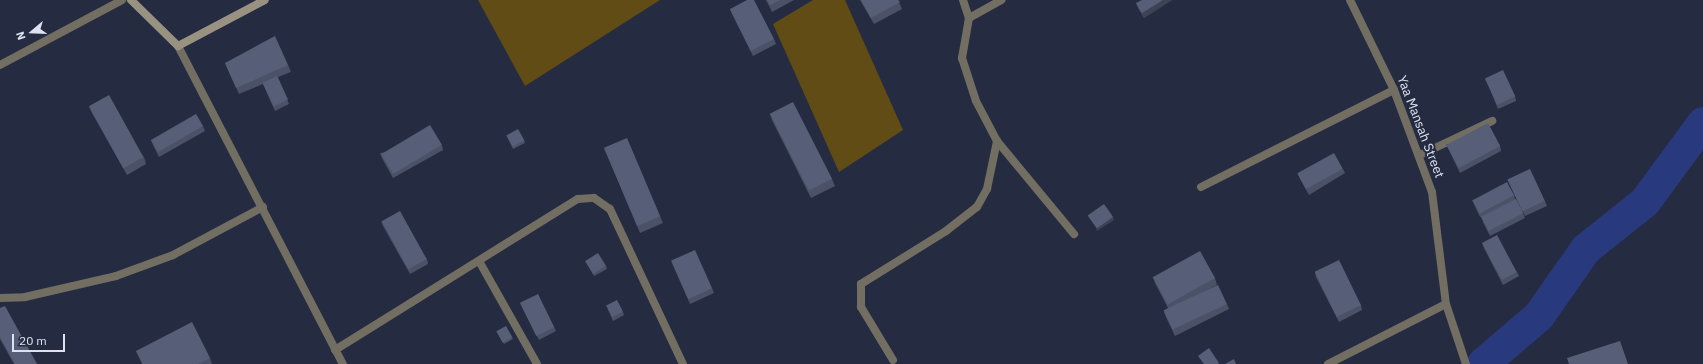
<!DOCTYPE html>
<html>
<head>
<meta charset="utf-8">
<style>
  body { margin:0 }
  #map { position:relative; width:1703px; height:364px; overflow:hidden; background:#252c41; font-family:"IBM Plex Sans",sans-serif }
  div>[style] { position:absolute }
  .green>* { inset:0; background:#624c15 }
  .river>* { height:32px; margin:-16px; padding:0 16px; transform-origin:16px; border-radius:16px; background:#28397e }
  .street>* { height:8px; margin:-4px; padding:0 4px; transform-origin:4px; border-radius:4px; background:#736e62 }
  .secondary>* { height:8px; margin:-4px; padding:0 4px; transform-origin:4px; border-radius:4px; background:#9a9280 }
  .wall>* { inset:0; background:#4b5267 }
  .shaded-wall>* { inset:0; background:#3d4254 }
  .building>* { inset:0; background:#575f78; transform-origin:0 0 }
  span { translate:-50% -50%; white-space:nowrap; text-align:center; line-height:1.15; -webkit-text-stroke:4px #252c41; paint-order:stroke }
  .street-label { font-size:13px; color:#dce2f0 }
  .north { position:absolute; left:12px; top:12px; width:40px; height:40px; -webkit-text-stroke:3px #252c41; paint-order:stroke; rotate:251deg; font-size:11px; font-weight:700; line-height:16px; text-align:center; color:#dce2f0 }
  .north::after { content:''; display:block; margin:auto; width:14px; height:18px; background:#dce2f0; clip-path:polygon(50% 0,100% 100%,50% 72%,0 100%) }
  .scale { position:absolute; left:12px; top:334px; width:53px; height:18px; box-sizing:border-box; border:2px solid #dce2f0; border-top:0; padding-left:5px; font-size:12px; line-height:14px; white-space:nowrap; color:#dce2f0; -webkit-text-stroke:3px #252c41; paint-order:stroke }
</style>
</head>
<body>
<div id="map">
  <div class="green">
    <i style="clip-path:polygon(478px 0,660px 0,525px 86px)"></i>
    <i style="clip-path:polygon(813px 0,845px 0,903px 130px,839px 172px,773px 24px)"></i>
  </div>
  <div class="river">
    <i style="left:1483px;top:364px;width:74px;rotate:-40.6deg"></i>
    <i style="left:1539px;top:316px;width:82px;rotate:-55deg"></i>
    <i style="left:1586px;top:249px;width:75px;rotate:-38.5deg"></i>
    <i style="left:1645px;top:202px;width:98px;rotate:-53.7deg"></i>
  </div>
  <div class="street">
    <i style="left:963px;top:0;width:19px;rotate:72deg"></i>
    <i style="left:969px;top:18px;width:41px;rotate:99.9deg"></i>
    <i style="left:962px;top:58px;width:45px;rotate:72deg"></i>
    <i style="left:976px;top:101px;width:45px;rotate:62.3deg"></i>
    <i style="left:997px;top:141px;width:121px;rotate:50.4deg"></i>
    <i style="left:1350px;top:0;width:100px;rotate:63.9deg"></i>
    <i style="left:1394px;top:90px;width:109px;rotate:69.6deg"></i>
    <i style="left:1432px;top:192px;width:113px;rotate:82.9deg"></i>
    <i style="left:1446px;top:304px;width:63px;rotate:71.6deg"></i>
    <i style="left:969px;top:18px;width:37px;rotate:-29deg"></i>
    <i style="left:178px;top:46px;width:358px;rotate:62.6deg"></i>
    <i style="left:0;top:65px;width:138px;rotate:-28deg"></i>
    <i style="left:1420px;top:155px;width:80px;rotate:-25.3deg"></i>
    <i style="left:1201px;top:187px;width:216px;rotate:-26.7deg"></i>
    <i style="left:479px;top:261px;width:118px;rotate:60.6deg"></i>
    <i style="left:0;top:298px;width:25px;rotate:-2deg"></i>
    <i style="left:25px;top:297px;width:93px;rotate:-13deg"></i>
    <i style="left:116px;top:276px;width:61px;rotate:-20.2deg"></i>
    <i style="left:173px;top:255px;width:102px;rotate:-28.1deg"></i>
    <i style="left:335px;top:350px;width:286px;rotate:-31.9deg"></i>
    <i style="left:578px;top:199px;width:16px;rotate:-4deg"></i>
    <i style="left:594px;top:198px;width:19px;rotate:35deg"></i>
    <i style="left:610px;top:209px;width:171px;rotate:64.8deg"></i>
    <i style="left:893px;top:360px;width:62px;rotate:-121.1deg"></i>
    <i style="left:861px;top:307px;width:23px;rotate:-90deg"></i>
    <i style="left:861px;top:284px;width:100px;rotate:-31.9deg"></i>
    <i style="left:946px;top:231px;width:39px;rotate:-38deg"></i>
    <i style="left:977px;top:207px;width:21px;rotate:-61deg"></i>
    <i style="left:987px;top:189px;width:49px;rotate:-78.2deg"></i>
    <i style="left:1328px;top:364px;width:132px;rotate:-27deg"></i>
  </div>
  <div class="secondary">
    <i style="left:131px;top:0;width:66px;rotate:44.4deg"></i>
    <i style="left:178px;top:46px;width:98px;rotate:-27.9deg"></i>
  </div>
  <div class="wall">
    <i style="clip-path:polygon(766px 0,794px 0,772px 12px)"></i>
    <i style="clip-path:polygon(860px 0,898px 0,902px 9px,874px 24px)"></i>
    <i style="clip-path:polygon(1172px 0,1144px 18px,1138px 8px,1136px 3px)"></i>
    <i style="clip-path:polygon(730px 9px,774px 39px,776px 44px,753px 56px,732px 14px)"></i>
    <i style="clip-path:polygon(225px 63px,288px 65px,291px 72px,278px 77px,289px 104px,275px 111px,263px 84px,239px 94px)"></i>
    <i style="clip-path:polygon(1487px 82px,1515px 96px,1516px 101px,1498px 109px)"></i>
    <i style="clip-path:polygon(89px 106px,144px 157px,146px 164px,127px 175px,92px 113px)"></i>
    <i style="clip-path:polygon(770px 114px,832px 179px,835px 186px,811px 198px,772px 120px)"></i>
    <i style="clip-path:polygon(203px 126px,205px 131px,159px 157px,153px 145px,151px 140px)"></i>
    <i style="clip-path:polygon(506px 135px,524px 140px,525px 143px,513px 149px)"></i>
    <i style="clip-path:polygon(1446px 144px,1500px 146px,1501px 151px,1460px 173px)"></i>
    <i style="clip-path:polygon(442px 145px,443px 150px,393px 178px,382px 158px,380px 153px)"></i>
    <i style="clip-path:polygon(604px 148px,660px 216px,663px 223px,640px 233px)"></i>
    <i style="clip-path:polygon(1343px 169px,1345px 173px,1309px 195px,1300px 179px,1298px 174px)"></i>
    <i style="clip-path:polygon(1508px 180px,1545px 201px,1547px 206px,1525px 216px)"></i>
    <i style="clip-path:polygon(1514px 195px,1515px 199px,1523px 213px,1525px 218px,1490px 236px,1483px 222px,1481px 217px,1480px 217px,1472px 200px)"></i>
    <i style="clip-path:polygon(381px 221px,427px 259px,428px 264px,410px 274px,383px 226px)"></i>
    <i style="clip-path:polygon(1482px 243px,1517px 272px,1519px 276px,1503px 285px,1484px 248px)"></i>
    <i style="clip-path:polygon(585px 261px,606px 266px,607px 269px,594px 276px)"></i>
    <i style="clip-path:polygon(671px 261px,712px 288px,714px 293px,690px 304px)"></i>
    <i style="clip-path:polygon(1315px 272px,1361px 305px,1362px 310px,1339px 322px,1316px 277px)"></i>
    <i style="clip-path:polygon(1153px 277px,1215px 278px,1217px 285px,1187px 301px,1227px 304px,1229px 309px,1175px 336px,1166px 317px,1164px 312px,1169px 310px,1155px 283px)"></i>
    <i style="clip-path:polygon(520px 303px,554px 327px,556px 331px,539px 340px,522px 307px)"></i>
    <i style="clip-path:polygon(606px 305px,623px 312px,624px 315px,613px 321px)"></i>
    <i style="clip-path:polygon(0 308px,37px 364px,14px 364px,0 339px)"></i>
    <i style="clip-path:polygon(497px 332px,512px 337px,513px 339px,504px 344px)"></i>
    <i style="clip-path:polygon(136px 351px,210px 358px,212px 364px,142px 364px)"></i>
  </div>
  <div class="shaded-wall">
    <i style="clip-path:polygon(1163px 0,1172px 0,1144px 18px,1142px 13px)"></i>
    <i style="clip-path:polygon(1113px 217px,1114px 220px,1097px 231px,1096px 229px)"></i>
  </div>
  <div class="building">
    <i style="clip-path:polygon(747px 0,754px 0,774px 39px,751px 51px,730px 9px)"></i>
    <i style="clip-path:polygon(767px 0,780px 0,770px 5px)"></i>
    <i style="clip-path:polygon(861px 0,898px 0,900px 2px,871px 18px)"></i>
    <i style="clip-path:polygon(1142px 0,1163px 0,1142px 13px,1136px 3px)"></i>
    <i style="clip-path:polygon(275px 36px,288px 65px,236px 88px,225px 63px)"></i>
    <i style="left:1503px;top:70px;width:29px;height:20px;rotate:65deg"></i>
    <i style="left:277px;top:76px;width:26px;height:16px;rotate:65deg"></i>
    <i style="left:109px;top:95px;width:71px;height:23px;rotate:61deg"></i>
    <i style="left:793px;top:102px;width:86px;height:26px;rotate:63deg"></i>
    <i style="left:196px;top:114px;width:14px;height:52px;rotate:60deg"></i>
    <i style="left:1488px;top:123px;width:26px;height:47px;rotate:62deg"></i>
    <i style="left:430px;top:125px;width:23px;height:57px;rotate:59deg"></i>
    <i style="left:518px;top:129px;width:13px;height:13px;rotate:61deg"></i>
    <i style="left:627px;top:138px;width:85px;height:25px;rotate:67deg"></i>
    <i style="left:1334px;top:153px;width:18px;height:42px;rotate:61deg"></i>
    <i style="left:1530px;top:169px;width:35px;height:25px;rotate:65deg"></i>
    <i style="left:1507px;top:182px;width:15px;height:39px;rotate:62deg"></i>
    <i style="left:1516px;top:199px;width:16px;height:39px;rotate:63deg"></i>
    <i style="left:1104px;top:204px;width:16px;height:20px;rotate:55deg"></i>
    <i style="left:400px;top:211px;width:55px;height:21px;rotate:61deg"></i>
    <i style="left:1497px;top:235px;width:42px;height:17px;rotate:62deg"></i>
    <i style="left:695px;top:250px;width:42px;height:26px;rotate:66deg"></i>
    <i style="left:1200px;top:251px;width:31px;height:54px;rotate:61deg"></i>
    <i style="left:598px;top:253px;width:15px;height:15px;rotate:58deg"></i>
    <i style="left:1339px;top:260px;width:50px;height:27px;rotate:64deg"></i>
    <i style="left:1218px;top:285px;width:21px;height:60px;rotate:65deg"></i>
    <i style="left:538px;top:294px;width:37px;height:20px;rotate:64deg"></i>
    <i style="left:617px;top:300px;width:13px;height:12px;rotate:63deg"></i>
    <i style="clip-path:polygon(5px 306px,37px 364px,15px 364px,0 337px,0 308px)"></i>
    <i style="clip-path:polygon(192px 322px,210px 358px,198px 364px,143px 364px,136px 351px)"></i>
    <i style="left:506px;top:326px;width:13px;height:11px;rotate:61deg"></i>
    <i style="clip-path:polygon(1620px 341px,1628px 364px,1569px 364px,1567px 358px)"></i>
    <i style="clip-path:polygon(1209px 348px,1219px 363px,1218px 364px,1204px 364px,1198px 356px)"></i>
    <i style="clip-path:polygon(1234px 359px,1236px 364px,1225px 364px)"></i>
  </div>
  <div class="street-label">
    <span style="left:1420px;top:127px;rotate:69deg">Yaa Mansah Street</span>
  </div>
  <div class="north">N</div>
  <div class="scale">20 m</div>
</div>
</body>
</html>
